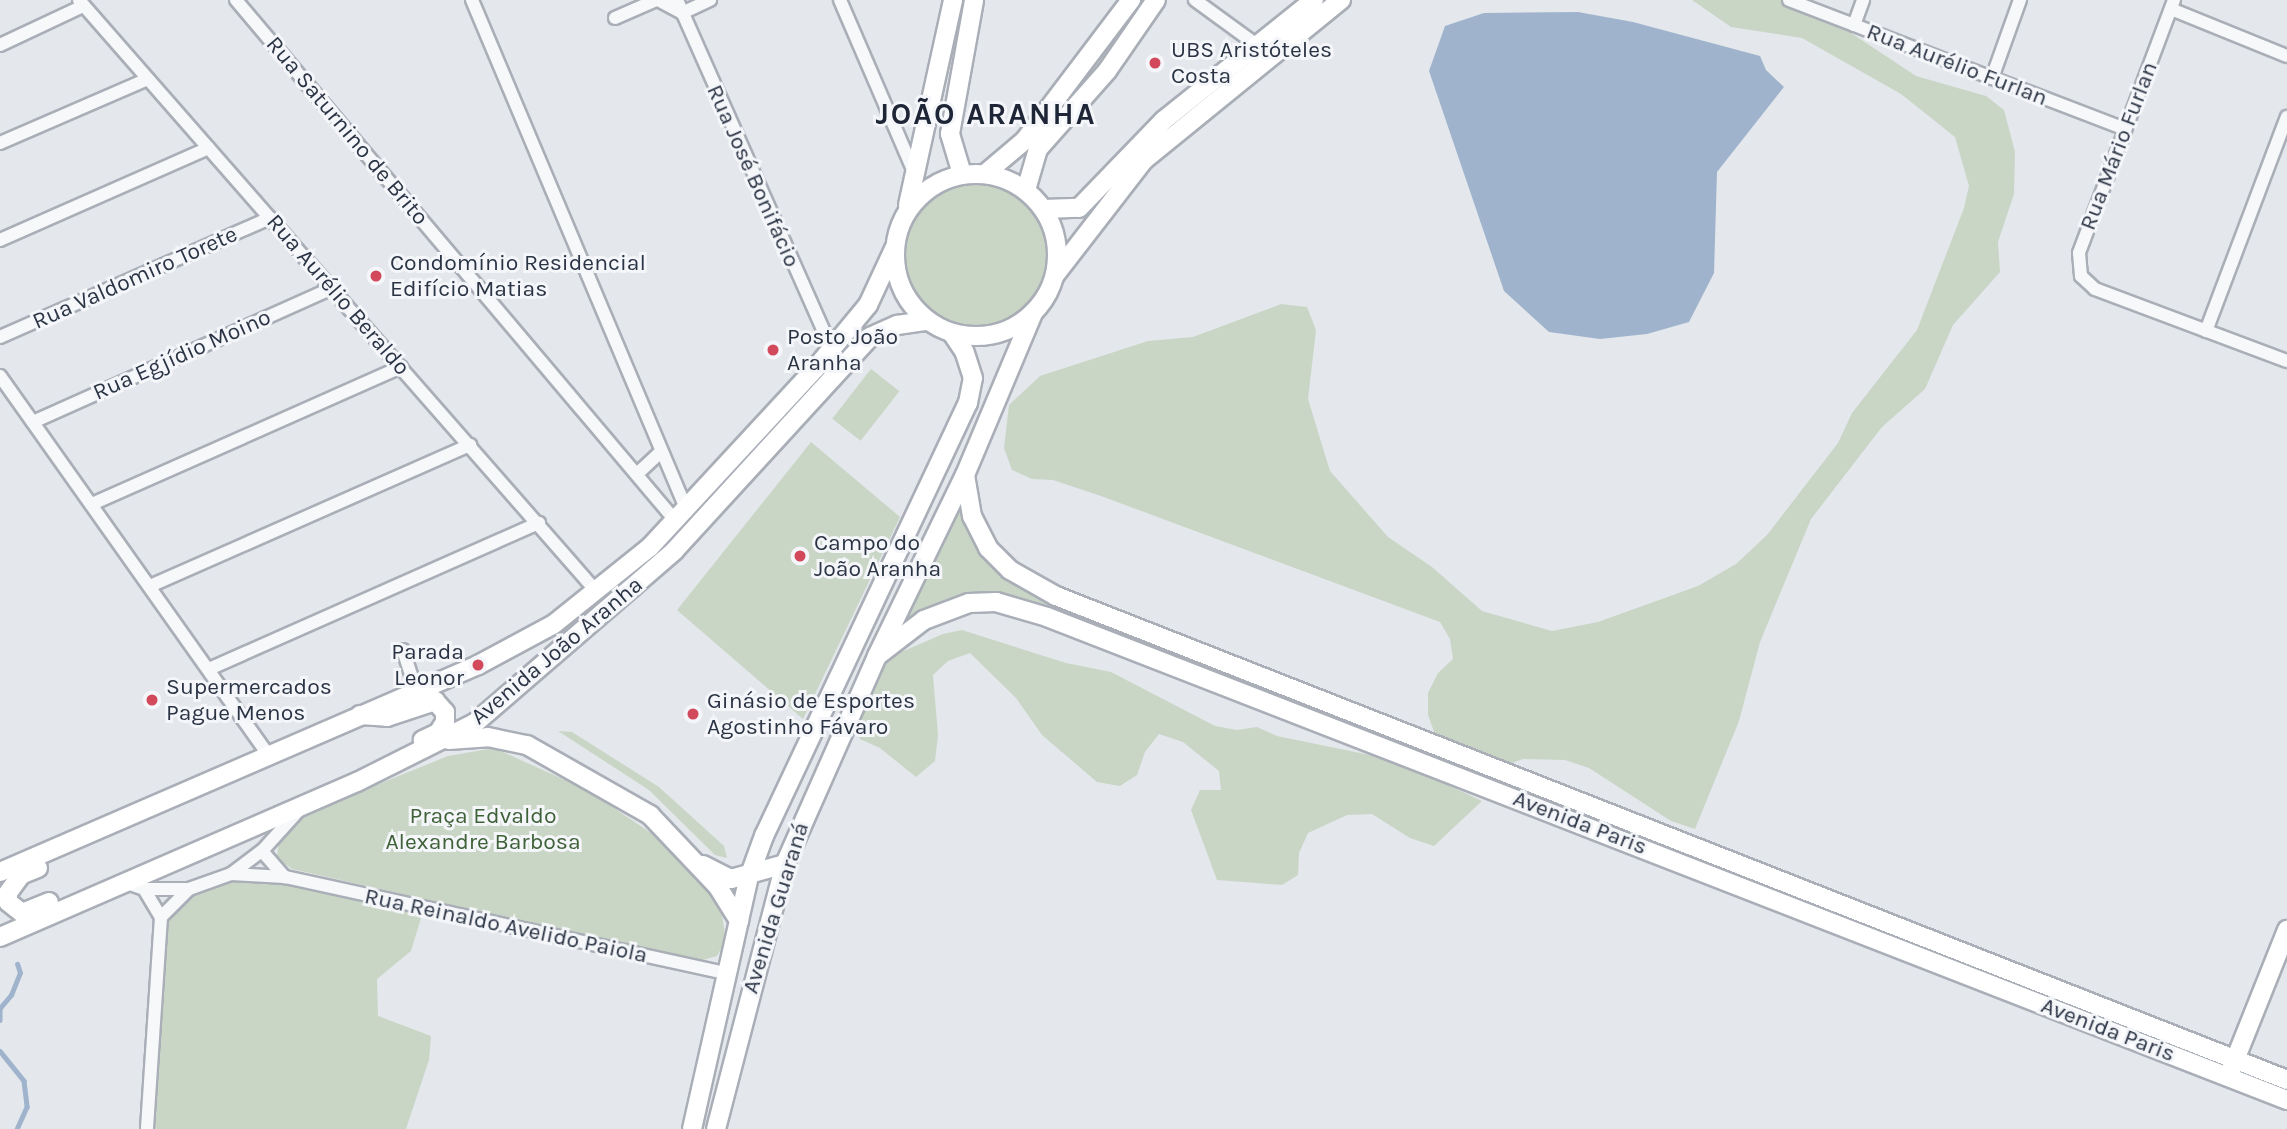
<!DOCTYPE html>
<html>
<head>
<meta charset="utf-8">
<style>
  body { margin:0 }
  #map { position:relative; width:2287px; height:1129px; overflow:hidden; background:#e4e7ec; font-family:Karla,sans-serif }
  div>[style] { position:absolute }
  .green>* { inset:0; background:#c9d6c5; transform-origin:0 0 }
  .round { border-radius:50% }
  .water>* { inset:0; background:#9fb4cc }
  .stream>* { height:4.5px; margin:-2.25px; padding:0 2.25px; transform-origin:2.25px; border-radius:2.25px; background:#9fb4cc }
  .roads { filter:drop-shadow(2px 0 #a9aeb7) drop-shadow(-2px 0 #a9aeb7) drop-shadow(0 2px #a9aeb7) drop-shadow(0 -2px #a9aeb7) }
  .street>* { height:12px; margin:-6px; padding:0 6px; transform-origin:6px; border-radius:6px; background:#f7f8fa }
  .secondary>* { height:18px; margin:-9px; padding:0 9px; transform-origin:9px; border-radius:9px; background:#fff }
  .secondary>.ring { margin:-9px; padding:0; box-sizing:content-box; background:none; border:18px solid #fff; border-radius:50% }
  .dots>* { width:19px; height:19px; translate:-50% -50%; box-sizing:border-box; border:4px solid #f4f6f9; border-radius:50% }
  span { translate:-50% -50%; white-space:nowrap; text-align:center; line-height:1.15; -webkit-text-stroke:6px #f4f6f9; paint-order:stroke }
  .poi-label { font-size:23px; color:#2b3445 }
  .left { translate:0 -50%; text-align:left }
  .right { translate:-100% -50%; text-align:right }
  .street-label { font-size:23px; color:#2b3445 }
  .park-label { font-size:23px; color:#3f6138 }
  .district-label { font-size:30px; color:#1d2536; font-weight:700; letter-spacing:2px }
</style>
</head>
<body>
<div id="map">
  <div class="green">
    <i style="clip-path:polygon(1692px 0,1785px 0,1839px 25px,1916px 76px,1986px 96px,2004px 110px,2015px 152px,2014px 194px,1998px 242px,2000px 272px,1953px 325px,1925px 389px,1882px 427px,1811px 519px,1760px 642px,1739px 721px,1695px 829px,1671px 821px,1589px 768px,1565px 760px,1523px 759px,1501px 767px,1436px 737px,1428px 715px,1428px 693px,1438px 673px,1453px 659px,1450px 639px,1440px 622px,1101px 496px,1053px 480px,1032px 479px,1012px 470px,1004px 448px,1009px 405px,1040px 376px,1148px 341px,1193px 337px,1281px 304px,1307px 307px,1316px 330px,1308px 399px,1330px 471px,1388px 537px,1432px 567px,1482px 611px,1552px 631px,1598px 622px,1698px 586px,1736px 564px,1767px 535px,1838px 443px,1852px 413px,1917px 330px,1964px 208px,1969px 186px,1955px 137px,1901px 94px,1802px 38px,1731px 27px)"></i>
    <i class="round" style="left:904px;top:180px;width:146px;height:146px"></i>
    <i style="left:871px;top:369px;width:36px;height:63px;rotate:38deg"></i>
    <i style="clip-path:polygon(811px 442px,900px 517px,803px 719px,677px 610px)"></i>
    <i style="clip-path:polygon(960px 497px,982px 552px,1106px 623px,1104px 630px,996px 598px,895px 632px)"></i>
    <i style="clip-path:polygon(962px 630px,1066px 663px,1111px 672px,1215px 726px,1237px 730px,1257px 727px,1277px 736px,1394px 760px,1482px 801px,1434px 846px,1410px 838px,1372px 814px,1347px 815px,1308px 833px,1299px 853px,1298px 875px,1282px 885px,1217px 880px,1191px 810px,1200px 790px,1221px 790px,1219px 771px,1183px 742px,1159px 734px,1145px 752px,1137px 775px,1120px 786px,1097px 782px,1042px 735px,1016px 698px,970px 653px,948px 661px,933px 675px,938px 735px,935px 761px,916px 777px,880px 748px,860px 739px,849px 718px,845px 698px,860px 681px,892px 656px,943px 634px)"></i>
    <i style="clip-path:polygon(558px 731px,572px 732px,659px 787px,724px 846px,727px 858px,715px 855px,649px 790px)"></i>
    <i style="clip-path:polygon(494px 748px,587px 790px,651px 833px,691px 871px,721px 909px,726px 940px,717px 956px,699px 961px,292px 869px,277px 858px,279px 839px,305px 814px,448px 756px)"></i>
    <i style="clip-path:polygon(231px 874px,270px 875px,424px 908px,411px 951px,377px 979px,378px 1016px,431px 1036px,429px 1060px,406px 1129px,147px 1129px,161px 917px,189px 889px)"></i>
  </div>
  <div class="water">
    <i style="clip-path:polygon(1578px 12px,1633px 22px,1760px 56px,1766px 70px,1784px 87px,1717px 172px,1714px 273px,1689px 322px,1647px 334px,1600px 339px,1549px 332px,1504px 291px,1429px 71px,1445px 26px,1484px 13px)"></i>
  </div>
  <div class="stream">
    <i style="left:0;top:1008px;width:17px;rotate:-50deg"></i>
    <i style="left:11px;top:995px;width:24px;rotate:-68deg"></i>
    <i style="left:20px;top:973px;width:9px;rotate:-108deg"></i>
    <i style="left:0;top:1010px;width:10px;rotate:90deg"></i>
    <i style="left:0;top:1051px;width:38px;rotate:51deg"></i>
    <i style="left:24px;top:1081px;width:26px;rotate:83deg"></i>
    <i style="left:27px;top:1107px;width:24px;rotate:114deg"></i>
  </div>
  <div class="roads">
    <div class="street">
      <i style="left:79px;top:0;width:785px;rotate:48.82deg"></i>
      <i style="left:236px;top:0;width:679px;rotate:49.84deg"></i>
      <i style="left:472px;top:0;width:549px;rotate:67.17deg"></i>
      <i style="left:658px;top:0;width:27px;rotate:28deg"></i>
      <i style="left:682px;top:13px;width:31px;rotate:-25deg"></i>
      <i style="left:677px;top:0;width:383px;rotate:66.1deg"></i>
      <i style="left:840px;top:0;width:189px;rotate:66.7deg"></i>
      <i style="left:1195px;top:0;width:77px;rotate:36deg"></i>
      <i style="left:1789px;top:0;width:360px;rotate:21deg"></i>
      <i style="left:2174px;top:0;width:270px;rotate:110.6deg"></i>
      <i style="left:2079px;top:253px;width:23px;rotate:85deg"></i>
      <i style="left:2081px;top:276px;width:19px;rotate:43deg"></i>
      <i style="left:2095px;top:289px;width:205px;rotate:20.6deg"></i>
      <i style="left:2171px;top:9px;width:125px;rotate:22.1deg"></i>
      <i style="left:615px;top:18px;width:45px;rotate:-23.7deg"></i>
      <i style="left:1854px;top:25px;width:27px;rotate:-70deg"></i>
      <i style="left:0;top:45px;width:92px;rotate:-25.2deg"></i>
      <i style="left:1992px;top:78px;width:83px;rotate:-70.3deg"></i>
      <i style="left:0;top:143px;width:161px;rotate:-23.4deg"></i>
      <i style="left:0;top:240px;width:228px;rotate:-23.8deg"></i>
      <i style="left:2206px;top:331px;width:229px;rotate:-69.3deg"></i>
      <i style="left:0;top:337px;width:295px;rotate:-23.8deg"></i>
      <i style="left:0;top:376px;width:462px;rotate:54.7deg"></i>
      <i style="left:33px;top:422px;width:328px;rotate:-24.1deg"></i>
      <i style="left:637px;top:474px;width:33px;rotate:-43deg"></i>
      <i style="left:92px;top:504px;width:338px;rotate:-23.9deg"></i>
      <i style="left:150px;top:586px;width:350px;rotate:-23.8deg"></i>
      <i style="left:403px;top:650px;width:42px;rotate:72deg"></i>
      <i style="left:209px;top:669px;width:361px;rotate:-23.9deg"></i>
      <i style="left:262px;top:851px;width:35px;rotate:49deg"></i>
      <i style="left:231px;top:874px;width:54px;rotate:3.2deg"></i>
      <i style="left:285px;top:877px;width:452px;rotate:12.3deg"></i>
      <i style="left:124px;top:882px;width:21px;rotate:19deg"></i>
      <i style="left:144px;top:889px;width:33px;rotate:59deg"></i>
      <i style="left:161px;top:917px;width:212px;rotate:93.8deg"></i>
      <i style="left:144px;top:889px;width:45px"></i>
      <i style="left:189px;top:889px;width:45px;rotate:-19.7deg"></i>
      <i style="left:231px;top:874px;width:39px;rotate:-37deg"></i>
      <i style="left:262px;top:851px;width:57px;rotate:-47.9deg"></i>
      <i style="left:161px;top:917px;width:40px;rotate:-45deg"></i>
    </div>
    <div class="secondary">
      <i style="left:986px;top:173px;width:51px;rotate:-40.2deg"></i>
      <i style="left:1025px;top:140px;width:176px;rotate:-52.9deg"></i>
      <i class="ring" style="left:895px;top:174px;width:144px;height:144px"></i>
      <i style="left:962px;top:174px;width:42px;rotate:-106.7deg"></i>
      <i style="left:950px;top:134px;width:136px;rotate:-79.8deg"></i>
      <i style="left:1026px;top:190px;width:43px;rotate:-73.7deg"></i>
      <i style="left:1038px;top:149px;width:104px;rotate:-48.5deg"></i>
      <i style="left:1107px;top:71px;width:86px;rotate:-55.4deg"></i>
      <i style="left:908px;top:205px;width:210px;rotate:-77.6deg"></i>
      <i style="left:1043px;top:209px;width:36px;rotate:-2deg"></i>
      <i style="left:1079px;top:208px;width:122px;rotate:-46deg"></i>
      <i style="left:1164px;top:120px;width:192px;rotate:-38.7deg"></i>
      <i style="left:1055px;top:275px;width:145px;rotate:-52.3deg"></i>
      <i style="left:1144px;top:160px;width:254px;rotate:-39.1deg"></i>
      <i style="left:965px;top:475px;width:42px;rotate:80.3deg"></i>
      <i style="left:972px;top:516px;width:36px;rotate:63deg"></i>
      <i style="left:988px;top:548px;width:31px;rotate:45deg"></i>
      <i style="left:1010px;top:570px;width:53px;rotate:29.5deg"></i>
      <i style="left:1056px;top:596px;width:1323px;rotate:21.46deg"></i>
      <i style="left:877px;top:656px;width:59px;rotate:-37.5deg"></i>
      <i style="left:924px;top:620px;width:48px;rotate:-20.7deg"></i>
      <i style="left:969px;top:603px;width:27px;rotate:-2deg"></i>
      <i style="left:996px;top:602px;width:53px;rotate:16.4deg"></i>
      <i style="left:1047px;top:617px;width:1331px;rotate:21.28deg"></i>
      <i style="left:360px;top:715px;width:27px;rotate:4deg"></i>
      <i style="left:387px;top:717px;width:51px;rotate:-18.4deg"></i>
      <i style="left:435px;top:701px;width:15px;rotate:48deg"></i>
      <i style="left:445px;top:712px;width:10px;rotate:90deg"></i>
      <i style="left:445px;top:722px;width:13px;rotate:122deg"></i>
      <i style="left:438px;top:733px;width:17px;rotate:155deg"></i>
      <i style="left:449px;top:740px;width:39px;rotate:-4deg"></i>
      <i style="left:488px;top:737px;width:40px;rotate:12deg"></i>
      <i style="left:527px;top:745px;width:142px;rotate:29.6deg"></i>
      <i style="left:650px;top:815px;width:99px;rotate:46.6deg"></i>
      <i style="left:718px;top:887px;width:40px;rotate:58deg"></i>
      <i style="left:703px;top:865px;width:31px;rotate:27deg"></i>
      <i style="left:731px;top:879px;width:56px;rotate:-15.5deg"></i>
      <i style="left:38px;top:868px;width:18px;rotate:158deg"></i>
      <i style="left:21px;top:875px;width:22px;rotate:126deg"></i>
      <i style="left:8px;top:893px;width:9px;rotate:90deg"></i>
      <i style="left:8px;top:902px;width:18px;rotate:38deg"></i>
      <i style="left:22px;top:913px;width:29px;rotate:-22deg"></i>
      <i style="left:0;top:872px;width:521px;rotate:-23.42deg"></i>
      <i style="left:478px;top:665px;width:86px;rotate:-28.3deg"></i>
      <i style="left:554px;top:624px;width:123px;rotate:-38.7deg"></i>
      <i style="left:650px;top:547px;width:243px;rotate:-47.2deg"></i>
      <i style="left:815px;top:369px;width:83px;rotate:-50.4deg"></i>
      <i style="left:868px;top:305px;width:62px;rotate:-65.1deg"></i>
      <i style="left:0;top:937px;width:389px;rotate:-23.5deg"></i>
      <i style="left:357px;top:782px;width:132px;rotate:-26.6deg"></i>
      <i style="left:475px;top:723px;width:263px;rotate:-40.8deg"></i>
      <i style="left:674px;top:551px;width:290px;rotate:-47.5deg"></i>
      <i style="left:870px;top:337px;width:30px;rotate:-24deg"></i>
      <i style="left:897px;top:325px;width:30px;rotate:-8deg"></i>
      <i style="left:2231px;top:1070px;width:151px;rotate:-68.2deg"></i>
      <i style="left:692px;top:1129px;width:258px;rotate:-77.3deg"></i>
      <i style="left:749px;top:877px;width:44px;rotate:-69.9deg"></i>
      <i style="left:764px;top:836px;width:479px;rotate:-64.8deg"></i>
      <i style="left:968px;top:403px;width:25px;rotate:-79deg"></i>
      <i style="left:973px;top:378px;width:28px;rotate:-108deg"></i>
      <i style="left:964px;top:351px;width:22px;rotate:-124deg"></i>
      <i style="left:716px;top:1129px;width:274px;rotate:-75.4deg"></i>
      <i style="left:785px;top:864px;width:227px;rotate:-66.1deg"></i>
      <i style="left:877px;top:656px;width:201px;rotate:-64.1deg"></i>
      <i style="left:965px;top:475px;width:176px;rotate:-67.2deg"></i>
    </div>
  </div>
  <div class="dots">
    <i style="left:1155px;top:63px;background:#d1495b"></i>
    <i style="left:376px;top:276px;background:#d1495b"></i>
    <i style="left:773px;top:350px;background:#d1495b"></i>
    <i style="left:800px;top:556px;background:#d1495b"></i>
    <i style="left:478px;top:665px;background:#d1495b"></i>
    <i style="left:152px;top:700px;background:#d1495b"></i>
    <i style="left:693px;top:714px;background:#d1495b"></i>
  </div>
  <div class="poi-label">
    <span class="left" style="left:1171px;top:63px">UBS Aristóteles<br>Costa</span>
    <span class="left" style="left:390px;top:276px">Condomínio Residencial<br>Edifício Matias</span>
    <span class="left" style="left:787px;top:350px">Posto João<br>Aranha</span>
    <span class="left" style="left:814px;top:556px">Campo do<br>João Aranha</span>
    <span class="right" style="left:464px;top:665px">Parada<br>Leonor</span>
    <span class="left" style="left:166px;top:700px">Supermercados<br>Pague Menos</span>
    <span class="left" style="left:707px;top:714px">Ginásio de Esportes<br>Agostinho Fávaro</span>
  </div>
  <div class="street-label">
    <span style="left:1957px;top:65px;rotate:21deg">Rua Aurélio Furlan</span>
    <span style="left:347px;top:131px;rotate:50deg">Rua Saturnino de Brito</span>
    <span style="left:2119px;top:146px;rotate:-69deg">Rua Mário Furlan</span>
    <span style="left:753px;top:176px;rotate:66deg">Rua José Bonifácio</span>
    <span style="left:135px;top:278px;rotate:-24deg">Rua Valdomiro Torete</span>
    <span style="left:338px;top:295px;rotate:49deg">Rua Aurélio Beraldo</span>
    <span style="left:182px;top:355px;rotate:-24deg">Rua Egjídio Moino</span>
    <span style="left:557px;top:651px;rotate:-40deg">Avenida João Aranha</span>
    <span style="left:1580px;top:823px;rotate:21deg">Avenida Paris</span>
    <span style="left:776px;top:908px;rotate:-73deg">Avenida Guaraná</span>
    <span style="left:506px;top:926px;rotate:12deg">Rua Reinaldo Avelido Paiola</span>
    <span style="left:2108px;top:1030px;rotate:21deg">Avenida Paris</span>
  </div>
  <div class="park-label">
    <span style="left:483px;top:829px">Praça Edvaldo<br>Alexandre Barbosa</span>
  </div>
  <div class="district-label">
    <span style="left:986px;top:114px">JOÃO ARANHA</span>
  </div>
</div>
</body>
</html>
